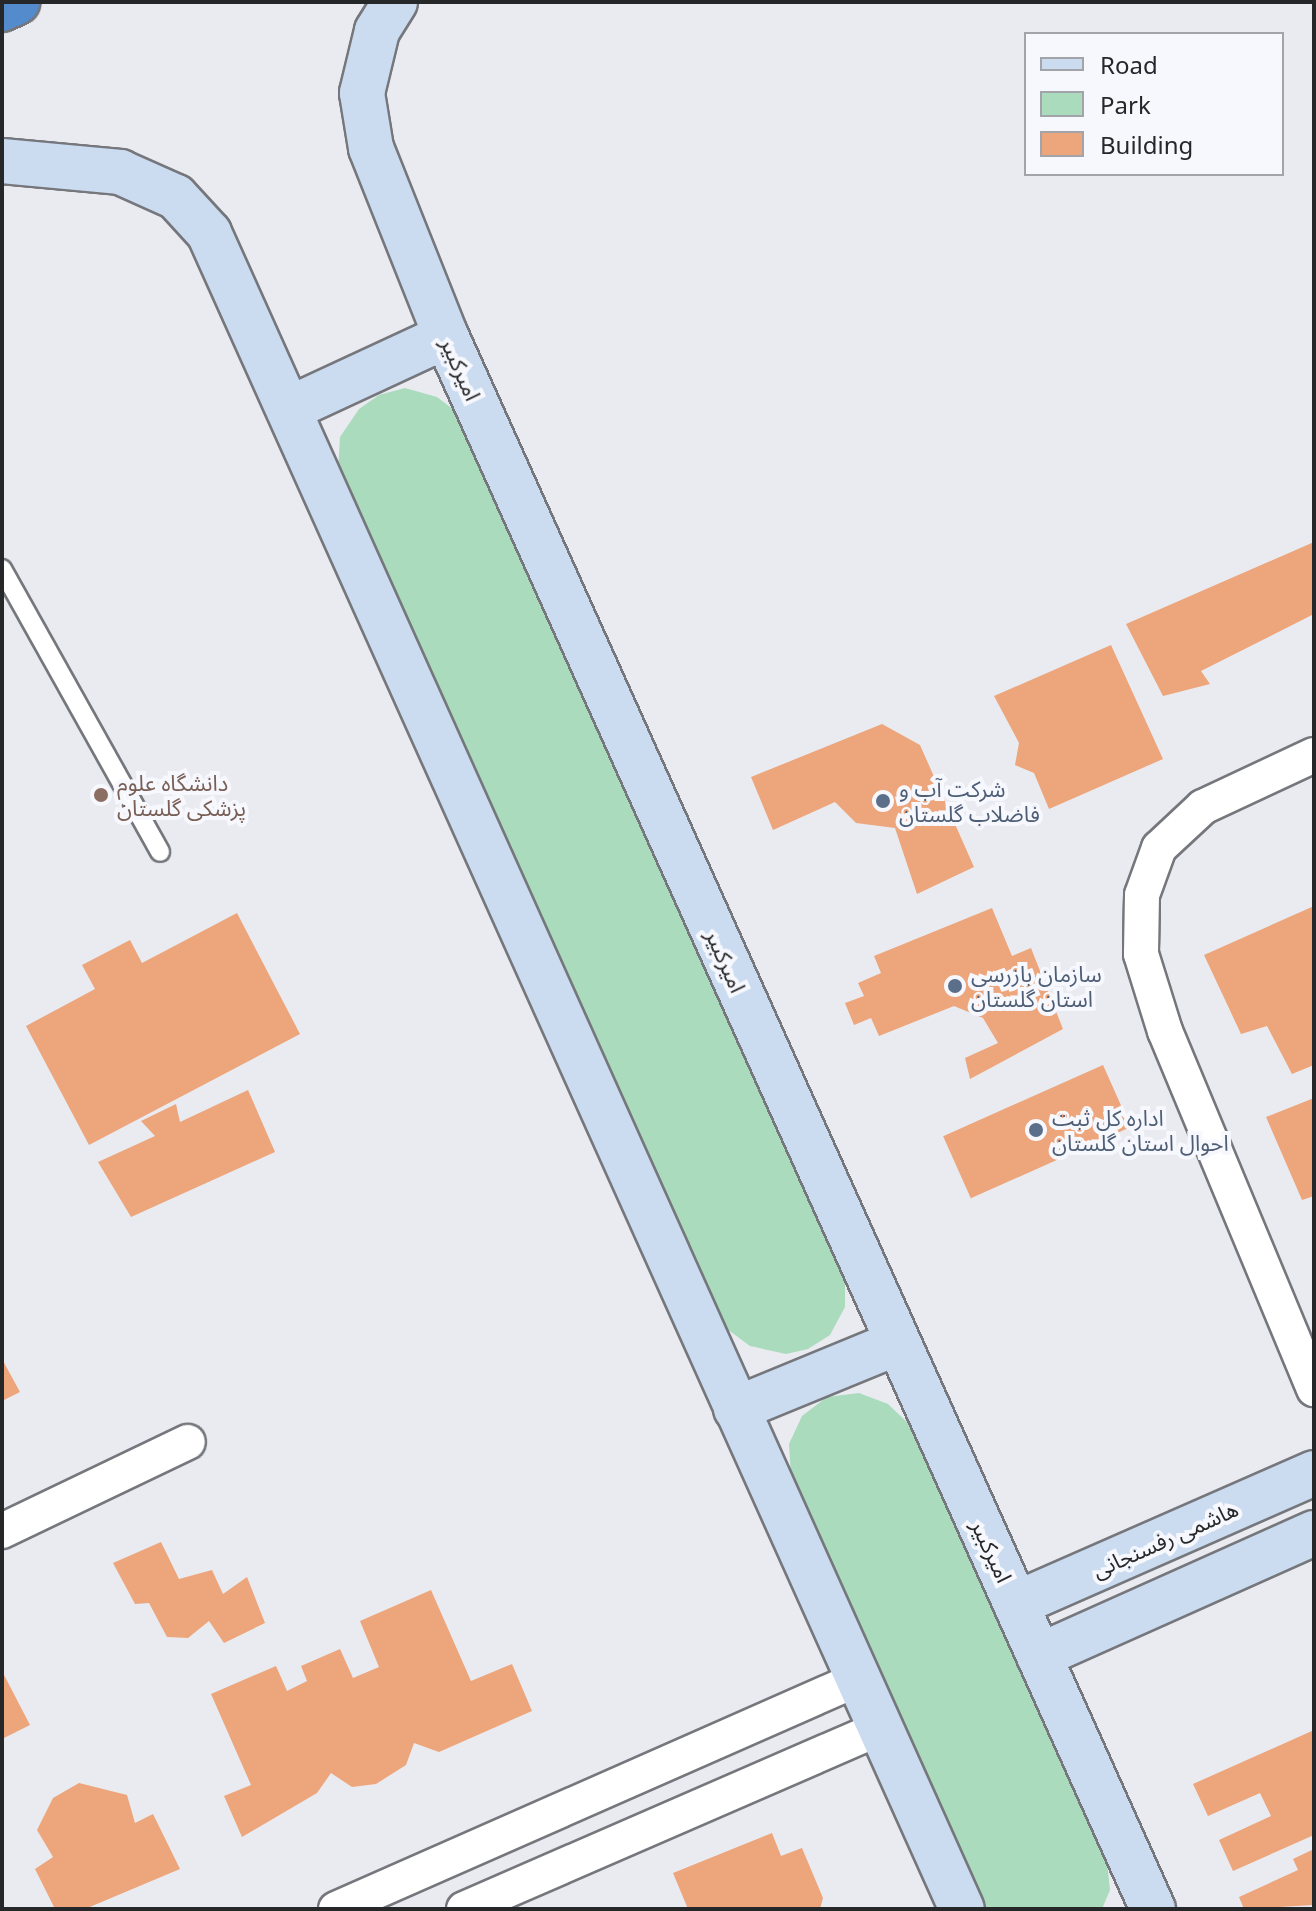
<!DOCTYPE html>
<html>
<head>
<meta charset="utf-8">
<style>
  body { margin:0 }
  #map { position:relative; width:1316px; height:1911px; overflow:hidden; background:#e9ebf1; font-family:"Noto Sans","Noto Sans Arabic",sans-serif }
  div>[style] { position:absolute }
  .green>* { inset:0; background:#aadbbd }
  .building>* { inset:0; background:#eda57b; transform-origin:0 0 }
  .roads { filter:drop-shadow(2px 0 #75777c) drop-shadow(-2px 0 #75777c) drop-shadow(0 2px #75777c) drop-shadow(0 -2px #75777c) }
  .lane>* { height:18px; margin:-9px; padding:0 9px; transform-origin:9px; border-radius:9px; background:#fff }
  .street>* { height:34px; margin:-17px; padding:0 17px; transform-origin:17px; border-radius:17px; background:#fff }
  .secondary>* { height:44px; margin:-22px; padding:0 22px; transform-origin:22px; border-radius:22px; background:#cbdcf0 }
  .highway>* { height:44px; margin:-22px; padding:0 22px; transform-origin:22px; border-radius:22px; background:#538bcc }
  .dots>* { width:22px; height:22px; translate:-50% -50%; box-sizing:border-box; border:4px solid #f6f8fe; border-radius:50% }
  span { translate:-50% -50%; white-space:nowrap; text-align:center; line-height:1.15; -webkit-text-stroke:8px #f6f8fe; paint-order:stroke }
  .street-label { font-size:22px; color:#262729 }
  .education-label { font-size:22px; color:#785e54 }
  .left { translate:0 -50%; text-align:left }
  .service-label { font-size:22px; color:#4e5e75 }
  .frame { position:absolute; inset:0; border:4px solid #262729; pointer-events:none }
  .legend { position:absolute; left:1024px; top:32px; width:260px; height:144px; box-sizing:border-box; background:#f6f8fe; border:2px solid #a3a4a9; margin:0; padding:10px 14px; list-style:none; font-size:24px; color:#262729 }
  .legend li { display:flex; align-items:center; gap:16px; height:40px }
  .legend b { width:40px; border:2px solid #a3a4a9 }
</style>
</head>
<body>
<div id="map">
  <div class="green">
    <i style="clip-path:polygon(405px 388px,437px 397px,462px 416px,845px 1269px,845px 1307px,830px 1335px,808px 1349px,786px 1354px,750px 1346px,723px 1326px,338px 471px,340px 437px,359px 409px,379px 395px)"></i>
    <i style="clip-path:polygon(859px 1393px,888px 1404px,911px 1426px,1106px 1853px,1110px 1890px,1102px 1909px,978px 1909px,791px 1476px,789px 1444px,802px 1416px,827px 1397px)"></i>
  </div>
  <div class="building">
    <i style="clip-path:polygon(1314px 542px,1314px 614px,1201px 671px,1210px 684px,1163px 696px,1126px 624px)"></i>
    <i style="clip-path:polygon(1111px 645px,1163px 759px,1049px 809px,1034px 773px,1015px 765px,1019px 743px,994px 696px)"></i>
    <i style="clip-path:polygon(882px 724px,920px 745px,974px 867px,917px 894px,895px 828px,856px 823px,835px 802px,773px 830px,751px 777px)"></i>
    <i style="clip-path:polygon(1314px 906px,1314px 1065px,1292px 1074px,1267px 1026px,1241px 1034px,1204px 955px)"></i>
    <i style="clip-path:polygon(992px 908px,1012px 956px,1031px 948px,1063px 1029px,970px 1079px,965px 1058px,998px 1043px,983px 1018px,954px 1006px,879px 1036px,871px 1018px,854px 1025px,845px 1003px,864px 996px,858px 983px,881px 973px,874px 956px)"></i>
    <i style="clip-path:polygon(237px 913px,300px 1034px,89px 1145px,26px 1026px,95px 989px,82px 965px,130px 940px,142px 963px)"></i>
    <i style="left:1103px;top:1065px;width:68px;height:175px;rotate:66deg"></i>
    <i style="clip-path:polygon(248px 1090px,275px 1152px,131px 1217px,98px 1162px,155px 1136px,141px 1121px,176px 1104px,180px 1122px)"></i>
    <i style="clip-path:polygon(1314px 1098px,1314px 1196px,1302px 1200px,1266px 1117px)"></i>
    <i style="clip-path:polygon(2px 1359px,20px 1392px,2px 1401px)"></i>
    <i style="clip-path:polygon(161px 1542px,179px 1579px,212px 1570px,223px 1594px,247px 1577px,265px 1623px,224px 1643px,209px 1621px,188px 1638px,167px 1637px,149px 1603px,135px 1604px,113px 1563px)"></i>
    <i style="clip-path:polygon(431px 1590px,471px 1681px,512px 1664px,532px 1711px,439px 1752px,414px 1743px,406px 1765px,376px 1784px,352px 1787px,331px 1773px,317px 1793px,242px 1837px,224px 1796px,251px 1785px,211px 1694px,276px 1666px,287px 1691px,307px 1681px,301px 1666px,340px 1649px,353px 1678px,379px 1667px,360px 1621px)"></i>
    <i style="clip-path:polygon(2px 1671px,30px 1725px,2px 1739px)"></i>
    <i style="clip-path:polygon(1314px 1730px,1314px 1835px,1233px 1871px,1219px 1840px,1271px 1816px,1260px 1793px,1208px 1816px,1193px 1784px)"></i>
    <i style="clip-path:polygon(79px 1783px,127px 1795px,135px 1823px,153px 1814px,180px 1869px,85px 1909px,55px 1909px,35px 1869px,53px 1857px,37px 1830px,53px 1798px)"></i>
    <i style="clip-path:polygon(772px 1833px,781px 1856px,802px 1848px,823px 1898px,820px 1909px,688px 1909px,673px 1873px)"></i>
    <i style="clip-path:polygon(1314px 1849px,1314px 1905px,1244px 1909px,1239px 1897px,1298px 1870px,1293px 1859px)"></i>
  </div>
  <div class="roads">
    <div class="lane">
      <i style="left:2px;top:569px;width:324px;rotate:60.8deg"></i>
    </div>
    <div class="street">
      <i style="left:1314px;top:755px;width:123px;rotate:154.9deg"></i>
      <i style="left:1203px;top:807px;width:60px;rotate:137deg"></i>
      <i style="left:1159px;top:848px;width:50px;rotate:109.9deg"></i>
      <i style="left:1142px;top:895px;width:59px;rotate:91deg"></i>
      <i style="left:1141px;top:954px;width:81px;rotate:72.7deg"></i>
      <i style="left:1165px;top:1031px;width:388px;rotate:67.4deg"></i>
      <i style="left:2px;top:1531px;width:206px;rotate:-25.6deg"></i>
      <i style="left:336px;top:1909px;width:570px;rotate:-23.78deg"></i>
      <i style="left:464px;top:1909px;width:454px;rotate:-23.5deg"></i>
    </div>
    <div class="secondary">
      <i style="left:395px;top:2px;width:34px;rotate:122deg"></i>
      <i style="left:377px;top:31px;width:64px;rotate:103.6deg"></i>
      <i style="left:362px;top:93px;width:56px;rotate:80.7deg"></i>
      <i style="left:371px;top:148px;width:202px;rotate:68.3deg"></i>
      <i style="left:446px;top:336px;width:1725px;rotate:65.8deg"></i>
      <i style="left:2px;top:161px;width:119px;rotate:5.3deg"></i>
      <i style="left:120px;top:172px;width:61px;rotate:24.1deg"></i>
      <i style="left:176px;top:197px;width:49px;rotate:47.5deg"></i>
      <i style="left:209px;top:233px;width:1837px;rotate:65.81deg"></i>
      <i style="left:289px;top:409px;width:173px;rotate:-24.9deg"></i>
      <i style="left:736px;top:1409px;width:174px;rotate:-22.3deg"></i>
      <i style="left:1016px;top:1604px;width:326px;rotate:-23.7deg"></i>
      <i style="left:1039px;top:1656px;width:301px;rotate:-24.1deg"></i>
    </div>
    <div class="highway">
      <i style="left:2px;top:9px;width:17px;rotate:-25deg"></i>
    </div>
  </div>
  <div class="dots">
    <i style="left:101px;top:795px;background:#8d6e63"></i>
    <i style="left:883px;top:801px;background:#5c6f8a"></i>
    <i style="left:955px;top:986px;background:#5c6f8a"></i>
    <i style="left:1036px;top:1130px;background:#5c6f8a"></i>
  </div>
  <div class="street-label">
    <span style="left:461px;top:369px;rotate:66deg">امیرکبیر</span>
    <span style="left:726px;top:961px;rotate:66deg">امیرکبیر</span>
    <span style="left:1165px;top:1539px;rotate:-24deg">هاشمی رفسنجانی</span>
    <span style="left:992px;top:1551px;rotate:65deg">امیرکبیر</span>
  </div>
  <div class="education-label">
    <span class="left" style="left:117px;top:795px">دانشگاه علوم<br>پزشکی گلستان</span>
  </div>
  <div class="service-label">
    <span class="left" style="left:899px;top:801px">شرکت آب و<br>فاضلاب گلستان</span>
    <span class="left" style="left:971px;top:986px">سازمان بازرسی<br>استان گلستان</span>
    <span class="left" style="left:1052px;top:1130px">اداره کل ثبت<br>احوال استان گلستان</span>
  </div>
  <div class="frame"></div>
  <ul class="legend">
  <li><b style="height:10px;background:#cbdcf0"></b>Road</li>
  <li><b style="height:22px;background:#aadbbd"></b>Park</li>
  <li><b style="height:22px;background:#eda57b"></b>Building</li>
  </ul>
</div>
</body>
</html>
